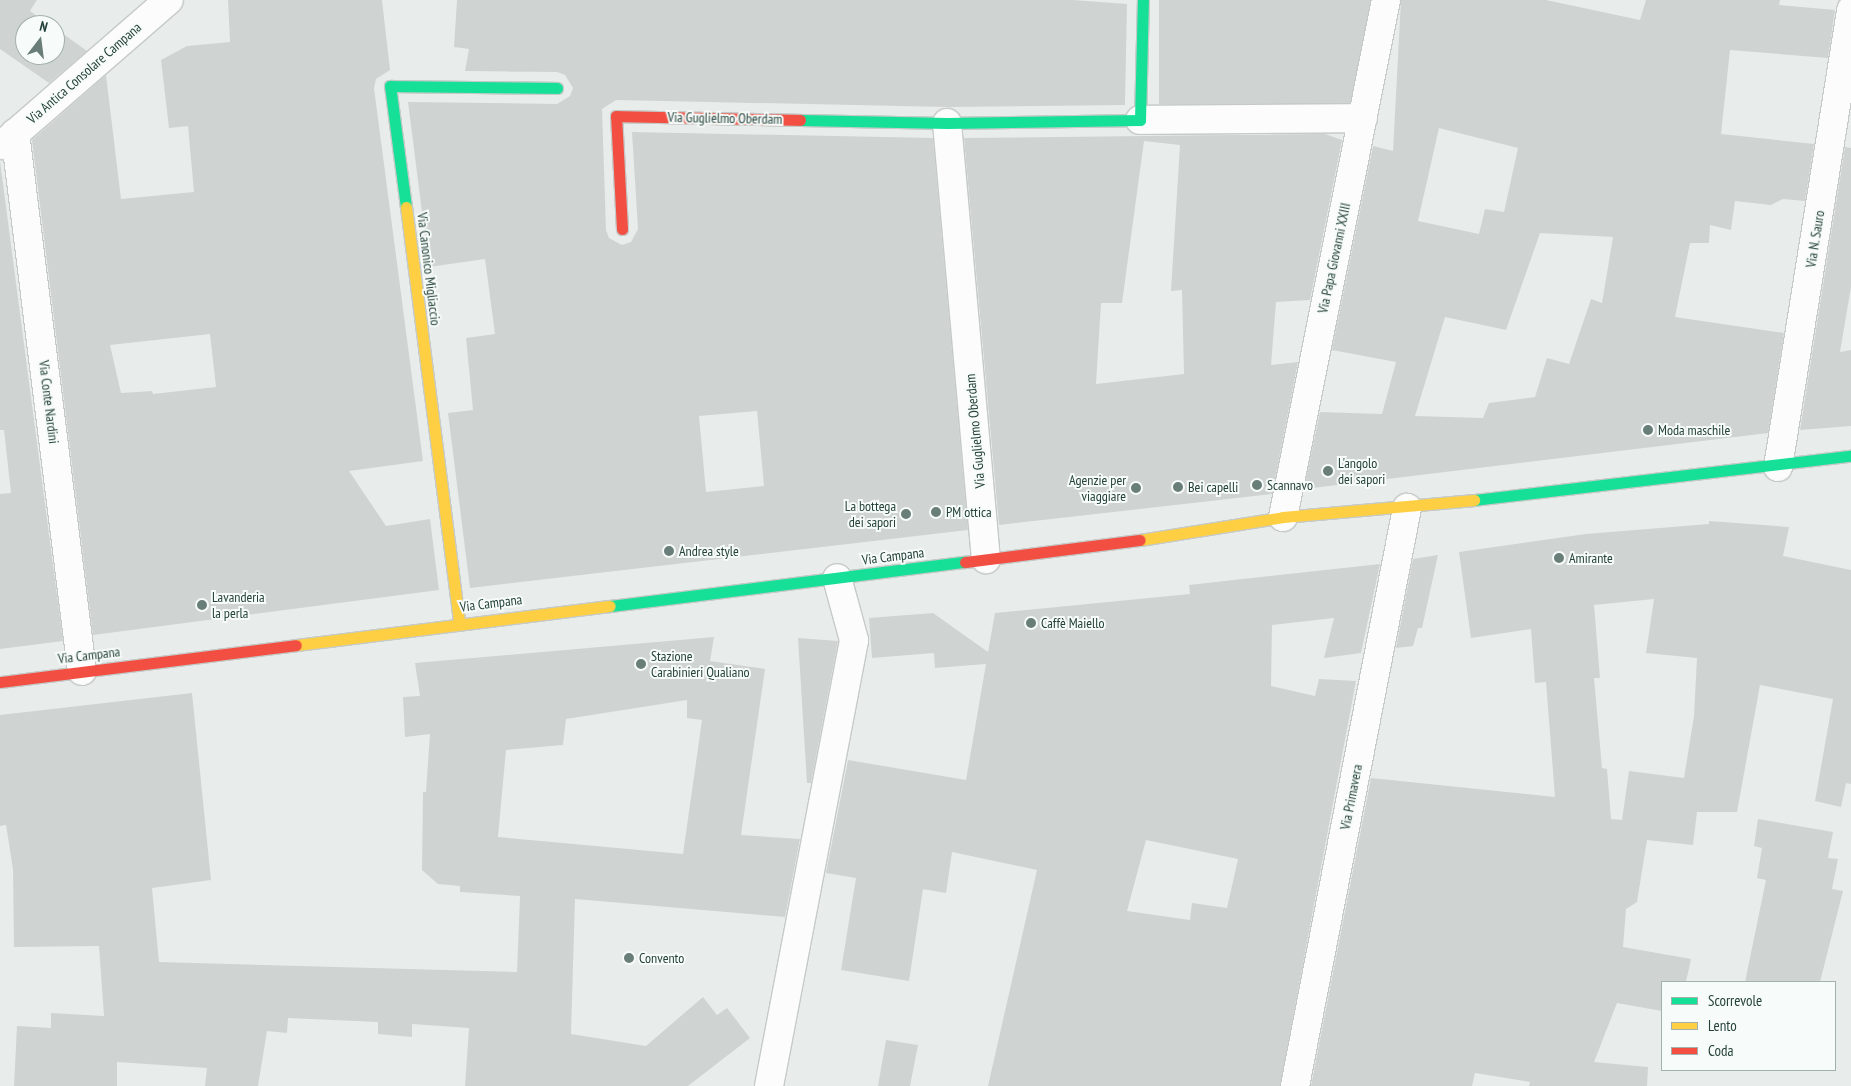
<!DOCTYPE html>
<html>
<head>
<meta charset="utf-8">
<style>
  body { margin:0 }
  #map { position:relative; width:1851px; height:1086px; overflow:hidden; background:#e8edeb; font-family:"PT Sans Narrow",sans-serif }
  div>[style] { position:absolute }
  .building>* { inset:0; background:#cfd4d2; transform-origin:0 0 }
  .roads { filter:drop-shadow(1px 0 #c5cac8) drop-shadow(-1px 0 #c5cac8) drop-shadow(0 1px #c5cac8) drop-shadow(0 -1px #c5cac8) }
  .street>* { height:28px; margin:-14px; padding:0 14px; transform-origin:14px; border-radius:14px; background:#fcfcfc }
  .fast>* { height:11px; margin:-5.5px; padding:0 5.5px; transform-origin:5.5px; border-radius:5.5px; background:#16e098 }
  .slow>* { height:11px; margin:-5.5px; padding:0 5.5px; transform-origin:5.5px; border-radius:5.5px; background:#ffcf43 }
  .jam>* { height:11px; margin:-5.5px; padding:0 5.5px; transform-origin:5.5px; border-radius:5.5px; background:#f24e42 }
  .dots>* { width:14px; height:14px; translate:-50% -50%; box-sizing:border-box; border:2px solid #f7fbf9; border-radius:50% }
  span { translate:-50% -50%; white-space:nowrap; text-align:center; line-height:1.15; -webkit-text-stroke:4px #f7fbf9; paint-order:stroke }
  .street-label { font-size:14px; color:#24423a }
  .poi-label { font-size:14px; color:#24423a }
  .left { translate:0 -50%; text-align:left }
  .right { translate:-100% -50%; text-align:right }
  .legend { position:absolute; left:1661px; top:981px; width:175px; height:90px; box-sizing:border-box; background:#f7fbf9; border:1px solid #a3b1ad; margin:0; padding:6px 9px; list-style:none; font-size:15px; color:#24423a }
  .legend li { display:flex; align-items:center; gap:10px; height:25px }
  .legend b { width:25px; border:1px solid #a3b1ad }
  .north { position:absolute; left:15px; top:15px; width:50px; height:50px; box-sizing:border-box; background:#f7fbf9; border:1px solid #a3b1ad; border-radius:50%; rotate:15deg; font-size:14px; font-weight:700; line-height:20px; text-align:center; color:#24423a }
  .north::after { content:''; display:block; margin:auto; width:18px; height:22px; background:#697e78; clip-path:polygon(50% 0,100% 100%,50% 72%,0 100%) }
</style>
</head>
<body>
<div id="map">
  <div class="building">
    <i style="clip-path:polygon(0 0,37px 0,30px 11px,50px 25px,25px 25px,25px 55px,55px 55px,55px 28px,87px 51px,49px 83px,0 49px)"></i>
    <i style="clip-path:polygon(evenodd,228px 0,382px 0,390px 70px,376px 79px,374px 88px,423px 461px,349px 471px,386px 526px,430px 519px,439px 590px,93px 635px,32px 140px,106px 75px,121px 199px,194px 192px,188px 126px,169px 128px,161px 60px,187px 46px,230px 42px,228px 0,210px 334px,216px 387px,153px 394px,152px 391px,121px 393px,110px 345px,210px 334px)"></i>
    <i style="clip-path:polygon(evenodd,457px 0,1073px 0,1127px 4px,1125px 105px,947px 107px,616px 100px,602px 109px,606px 230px,609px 238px,622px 245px,631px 242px,638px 229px,632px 132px,933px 138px,968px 530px,470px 588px,448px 413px,473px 410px,466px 338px,495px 334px,485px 259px,429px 267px,408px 102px,557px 104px,570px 96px,573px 88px,565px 75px,557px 72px,465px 71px,469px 49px,454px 47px,457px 0,757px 411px,764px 486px,706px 492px,699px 416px,757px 411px)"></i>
    <i style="left:1159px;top:0;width:211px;height:104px"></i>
    <i style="clip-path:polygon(evenodd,1401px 0,1546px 0,1640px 20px,1646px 0,1780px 0,1779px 5px,1835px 10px,1828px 58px,1730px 50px,1721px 134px,1814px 144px,1805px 201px,1783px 199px,1771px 205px,1735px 201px,1731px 230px,1710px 225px,1709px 243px,1690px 243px,1675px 317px,1784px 333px,1768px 433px,1304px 489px,1320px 412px,1382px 414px,1396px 362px,1332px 350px,1373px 146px,1393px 151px,1401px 0,1439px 128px,1518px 148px,1504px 212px,1485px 209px,1479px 234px,1418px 221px,1439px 128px,1401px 0,1540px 233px,1613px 237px,1602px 303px,1591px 299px,1569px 364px,1547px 358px,1535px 397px,1489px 403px,1483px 418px,1415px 416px,1445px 317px,1506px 330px,1540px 233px)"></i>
    <i style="clip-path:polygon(evenodd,1325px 134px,1342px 140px,1310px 300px,1276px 302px,1271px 365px,1298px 362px,1272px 494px,999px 525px,964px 138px,1325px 134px,1144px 141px,1180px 145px,1171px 291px,1182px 290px,1184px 374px,1096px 384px,1101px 303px,1122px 303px,1144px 141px)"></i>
    <i style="clip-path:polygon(1845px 147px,1851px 148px,1851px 287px,1840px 352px,1851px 350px,1851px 426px,1800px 430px)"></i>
    <i style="clip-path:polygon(0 161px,63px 641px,0 649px,0 494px,11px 493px,4px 430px,0 430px)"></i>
    <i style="clip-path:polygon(evenodd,1709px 521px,1789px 527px,1783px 556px,1851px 570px,1851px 784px,1846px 783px,1841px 807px,1815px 801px,1833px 699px,1760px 685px,1737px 812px,1697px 812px,1693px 845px,1647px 840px,1637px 902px,1626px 909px,1623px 947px,1691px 959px,1686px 982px,1662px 982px,1662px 1011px,1617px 1003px,1594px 1062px,1648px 1067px,1647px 1086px,1529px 1086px,1530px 1082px,1475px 1073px,1472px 1086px,1311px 1086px,1371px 778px,1555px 797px,1546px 682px,1535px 683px,1531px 629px,1471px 638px,1459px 552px,1586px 534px,1709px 524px,1709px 521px,1654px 599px,1646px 653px,1697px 658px,1694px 716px,1684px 778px,1629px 771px,1622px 820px,1611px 819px,1607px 769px,1602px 768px,1594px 678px,1600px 678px,1594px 605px,1654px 599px)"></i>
    <i style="clip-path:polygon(1438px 555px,1422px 628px,1418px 628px,1413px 646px,1396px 648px,1413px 559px)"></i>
    <i style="clip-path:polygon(evenodd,1380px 564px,1361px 653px,1324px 658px,1334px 618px,1272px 625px,1271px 686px,1315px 696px,1319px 679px,1356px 681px,1280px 1086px,988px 1086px,1037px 870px,952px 852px,946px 893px,923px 889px,909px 981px,841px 970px,856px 878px,826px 873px,848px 760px,966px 780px,986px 664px,935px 668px,934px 653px,872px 658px,869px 618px,933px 613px,988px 652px,995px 613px,1190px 594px,1189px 585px,1380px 564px,1146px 840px,1238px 859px,1227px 908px,1192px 903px,1190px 920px,1127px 911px,1146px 840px)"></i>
    <i style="clip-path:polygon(evenodd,714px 637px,710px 661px,765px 669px,741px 835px,800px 839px,785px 917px,575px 899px,571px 1034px,646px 1046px,703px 997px,717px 1015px,727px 1008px,750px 1038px,688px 1086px,465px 1086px,469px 1028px,412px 1024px,412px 1037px,378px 1034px,378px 1022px,288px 1018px,287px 1033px,267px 1031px,258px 1086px,205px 1086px,207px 1068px,117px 1062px,117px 1086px,14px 1086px,17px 1026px,51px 1028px,51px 1013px,104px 1016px,99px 946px,14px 947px,13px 869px,6px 825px,0 826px,0 715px,192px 693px,211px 880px,152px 888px,159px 962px,517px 972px,520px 896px,460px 892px,460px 886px,438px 884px,422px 870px,423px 792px,426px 792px,430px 734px,405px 737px,403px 697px,420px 696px,415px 663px,714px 637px,687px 700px,687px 718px,702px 720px,683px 854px,498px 837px,506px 750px,563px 745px,566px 719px,687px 700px)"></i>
    <i style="clip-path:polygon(798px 638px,838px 641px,811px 783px,807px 783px)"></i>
    <i style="clip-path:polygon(1758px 819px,1833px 832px,1828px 858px,1838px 859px,1832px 889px,1843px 891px,1820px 982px,1745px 982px,1766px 880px,1757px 878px,1762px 848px,1754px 846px)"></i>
    <i style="clip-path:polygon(886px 1040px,918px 1045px,910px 1086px,878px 1086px)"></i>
  </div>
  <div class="roads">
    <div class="street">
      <i style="left:1140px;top:120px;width:223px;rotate:-0.5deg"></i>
      <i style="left:947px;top:123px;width:438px;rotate:84.9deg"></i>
      <i style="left:15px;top:133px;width:542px;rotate:82.9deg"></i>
      <i style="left:2px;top:145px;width:221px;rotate:-41deg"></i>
      <i style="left:1778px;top:467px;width:463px;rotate:-80.9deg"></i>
      <i style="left:1283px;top:517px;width:527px;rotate:-78.73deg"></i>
      <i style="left:769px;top:1086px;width:454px;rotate:-79.2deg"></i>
      <i style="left:854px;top:640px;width:64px;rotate:-105.3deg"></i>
      <i style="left:1295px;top:1086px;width:589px;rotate:-79.03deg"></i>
    </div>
    <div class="fast">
      <i style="left:800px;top:120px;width:147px;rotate:1.2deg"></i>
      <i style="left:947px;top:123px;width:193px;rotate:-0.9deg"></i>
      <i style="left:1140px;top:120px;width:120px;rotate:-88.6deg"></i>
      <i style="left:406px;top:207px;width:122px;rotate:-97.5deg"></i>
      <i style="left:390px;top:86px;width:167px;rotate:0.7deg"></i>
      <i style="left:1474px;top:500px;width:380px;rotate:-6.7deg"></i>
      <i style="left:610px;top:606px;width:358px;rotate:-7.1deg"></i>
    </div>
    <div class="slow">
      <i style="left:406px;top:207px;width:418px;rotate:82.7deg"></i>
      <i style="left:1140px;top:540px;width:145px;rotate:-9.1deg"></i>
      <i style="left:1283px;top:517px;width:192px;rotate:-5.1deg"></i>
      <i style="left:296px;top:645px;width:316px;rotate:-7.1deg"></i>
    </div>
    <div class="jam">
      <i style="left:622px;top:229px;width:113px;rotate:-93deg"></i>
      <i style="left:616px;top:116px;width:184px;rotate:1.2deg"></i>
      <i style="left:965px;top:562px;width:176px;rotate:-7.2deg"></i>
      <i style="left:0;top:682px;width:298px;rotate:-7.1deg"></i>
    </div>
  </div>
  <div class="dots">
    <i style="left:1648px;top:430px;background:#697e78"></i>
    <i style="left:1328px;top:471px;background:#697e78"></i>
    <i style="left:1257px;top:485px;background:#697e78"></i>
    <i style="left:1178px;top:487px;background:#697e78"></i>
    <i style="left:1136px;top:488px;background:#697e78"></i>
    <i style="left:936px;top:512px;background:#697e78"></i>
    <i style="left:906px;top:514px;background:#697e78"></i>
    <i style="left:669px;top:551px;background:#697e78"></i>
    <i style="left:1559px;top:558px;background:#697e78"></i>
    <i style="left:202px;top:605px;background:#697e78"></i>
    <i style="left:1031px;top:623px;background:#697e78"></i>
    <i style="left:641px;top:664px;background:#697e78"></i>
    <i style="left:629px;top:958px;background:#697e78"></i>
  </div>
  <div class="street-label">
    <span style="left:84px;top:73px;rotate:-41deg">Via Antica Consolare Campana</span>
    <span style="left:725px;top:118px;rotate:1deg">Via Guglielmo Oberdam</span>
    <span style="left:1815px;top:239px;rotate:-81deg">Via N. Sauro</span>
    <span style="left:1334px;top:258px;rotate:-78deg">Via Papa Giovanni XXIII</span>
    <span style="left:429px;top:269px;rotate:83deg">Via Canonico Migliaccio</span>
    <span style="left:49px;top:402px;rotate:83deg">Via Conte Nardini</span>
    <span style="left:975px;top:431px;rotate:-95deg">Via Guglielmo Oberdam</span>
    <span style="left:893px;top:556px;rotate:-7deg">Via Campana</span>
    <span style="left:491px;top:603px;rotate:-7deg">Via Campana</span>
    <span style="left:89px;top:655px;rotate:-7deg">Via Campana</span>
    <span style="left:1351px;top:797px;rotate:-79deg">Via Primavera</span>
  </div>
  <div class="poi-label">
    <span class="left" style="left:1658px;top:430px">Moda maschile</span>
    <span class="left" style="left:1338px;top:471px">L'angolo<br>dei sapori</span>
    <span class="right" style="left:1126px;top:488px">Agenzie per<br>viaggiare</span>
    <span class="left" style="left:1267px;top:485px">Scannavo</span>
    <span class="left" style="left:1188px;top:487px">Bei capelli</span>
    <span class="right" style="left:896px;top:514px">La bottega<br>dei sapori</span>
    <span class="left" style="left:946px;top:512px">PM ottica</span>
    <span class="left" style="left:679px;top:551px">Andrea style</span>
    <span class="left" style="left:1569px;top:558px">Amirante</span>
    <span class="left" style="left:212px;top:605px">Lavanderia<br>la perla</span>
    <span class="left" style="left:1041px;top:623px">Caffè Maiello</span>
    <span class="left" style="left:651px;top:664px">Stazione<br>Carabinieri Qualiano</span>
    <span class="left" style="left:639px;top:958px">Convento</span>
  </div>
  <ul class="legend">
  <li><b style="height:6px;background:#16e098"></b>Scorrevole</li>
  <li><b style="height:6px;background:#ffcf43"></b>Lento</li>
  <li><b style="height:6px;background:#f24e42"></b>Coda</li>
  </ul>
  <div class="north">N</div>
</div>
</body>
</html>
